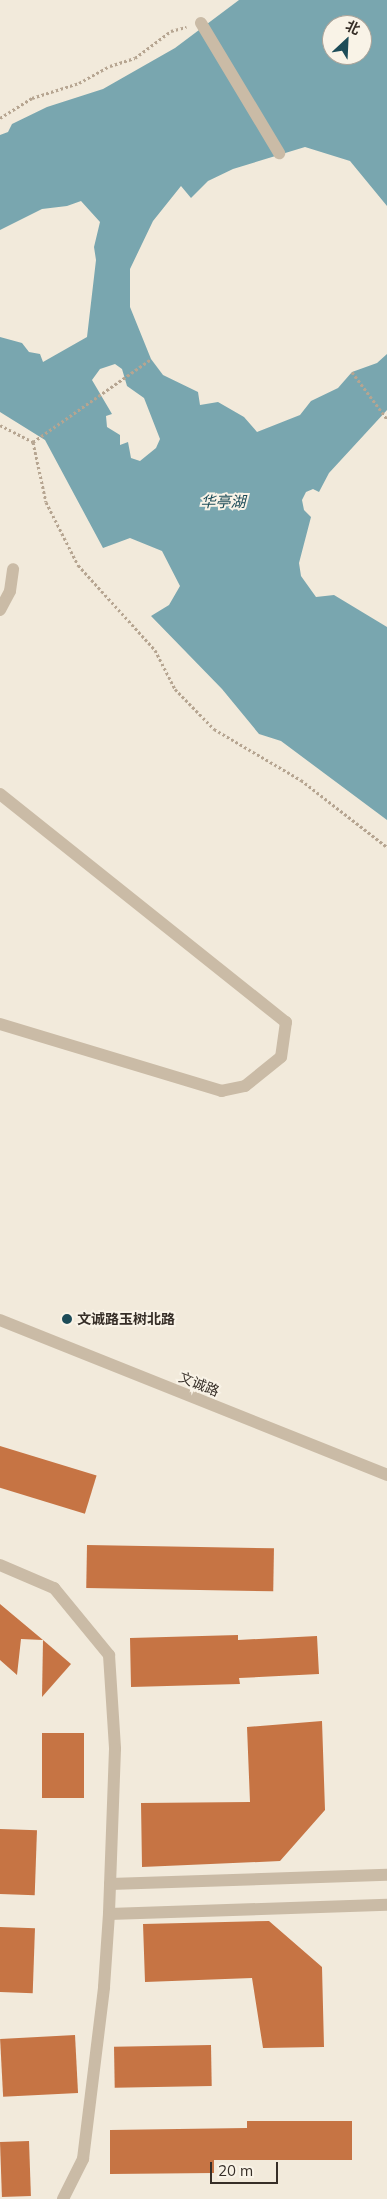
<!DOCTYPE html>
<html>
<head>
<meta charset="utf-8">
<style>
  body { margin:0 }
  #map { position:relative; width:387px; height:2199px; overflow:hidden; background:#f2eadb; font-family:Mulish,"Noto Sans SC",sans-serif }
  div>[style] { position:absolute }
  .water>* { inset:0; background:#79a6af }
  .building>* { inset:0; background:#c67444; transform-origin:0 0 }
  .path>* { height:3px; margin-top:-1.5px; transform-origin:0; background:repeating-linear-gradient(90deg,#b6a591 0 2.5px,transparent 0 5px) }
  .minor>* { height:12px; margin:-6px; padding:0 6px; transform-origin:6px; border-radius:6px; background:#cabba6 }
  .dots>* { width:14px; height:14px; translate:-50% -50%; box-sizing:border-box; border:2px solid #f9f3e7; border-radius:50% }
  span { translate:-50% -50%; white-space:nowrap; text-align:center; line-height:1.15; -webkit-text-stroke:4px #f9f3e7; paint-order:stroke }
  .poi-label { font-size:14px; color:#362e27; font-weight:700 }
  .left { translate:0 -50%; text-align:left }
  .street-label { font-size:14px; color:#362e27 }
  .water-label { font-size:15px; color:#1d4c58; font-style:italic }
  .north { position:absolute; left:322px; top:15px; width:50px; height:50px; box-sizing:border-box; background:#f9f3e7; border:1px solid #aba49a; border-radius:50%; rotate:25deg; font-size:14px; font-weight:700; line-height:20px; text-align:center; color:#362e27 }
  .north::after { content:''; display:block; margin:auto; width:18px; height:22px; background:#1d4c58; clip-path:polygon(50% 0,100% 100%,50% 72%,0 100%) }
  .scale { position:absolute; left:210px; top:2162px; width:68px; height:22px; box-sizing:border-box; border:2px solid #362e27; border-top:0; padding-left:6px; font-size:15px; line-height:18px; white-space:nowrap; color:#362e27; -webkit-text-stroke:4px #f9f3e7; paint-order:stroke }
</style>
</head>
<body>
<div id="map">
  <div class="water">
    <i style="clip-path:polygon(evenodd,239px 0,387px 0,387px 206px,350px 161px,305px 147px,233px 169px,208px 181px,191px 198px,181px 186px,153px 221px,130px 269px,130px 307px,151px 359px,163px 375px,198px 392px,200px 405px,218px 402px,244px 417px,257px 432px,300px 415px,311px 401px,338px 388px,352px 372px,377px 363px,387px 354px,387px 410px,329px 473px,319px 492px,313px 489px,306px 492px,302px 500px,304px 510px,311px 517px,299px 563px,301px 576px,316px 597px,334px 595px,387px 627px,387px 820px,281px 741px,259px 734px,222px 689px,151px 616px,169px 605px,180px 586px,162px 551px,130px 538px,103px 548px,45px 440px,0 412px,0 337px,22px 343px,29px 352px,40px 354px,43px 362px,87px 337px,96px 260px,94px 247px,100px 222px,81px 201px,67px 206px,42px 209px,0 230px,0 135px,8px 132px,12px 124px,47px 107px,103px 89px,175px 48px,239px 0,332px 25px,362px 25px,362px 55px,332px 55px,332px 25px,239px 0,115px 364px,122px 369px,127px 386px,144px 398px,160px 439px,156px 448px,140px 461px,131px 458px,128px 442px,120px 445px,120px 435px,107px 427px,106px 416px,112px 414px,92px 380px,100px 369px,115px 364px)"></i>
  </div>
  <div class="building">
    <i style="left:0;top:1446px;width:101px;height:40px;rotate:17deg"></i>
    <i style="left:87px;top:1545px;width:187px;height:43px;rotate:1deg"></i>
    <i style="clip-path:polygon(0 1604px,43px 1640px,21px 1639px,17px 1675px,0 1660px)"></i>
    <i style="clip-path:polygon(238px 1635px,238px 1640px,317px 1636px,319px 1674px,239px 1678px,240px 1684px,131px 1687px,130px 1638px)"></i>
    <i style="clip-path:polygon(43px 1640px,71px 1664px,42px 1697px)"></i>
    <i style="clip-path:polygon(322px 1721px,325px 1810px,280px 1861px,142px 1867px,141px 1803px,250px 1802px,247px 1727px)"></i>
    <i style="left:42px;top:1733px;width:42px;height:65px"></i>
    <i style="left:0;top:1829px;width:37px;height:65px;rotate:2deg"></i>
    <i style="clip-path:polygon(269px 1921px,322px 1967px,324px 2047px,263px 2048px,252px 1978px,145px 1982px,143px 1924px)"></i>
    <i style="left:0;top:1927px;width:35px;height:65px;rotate:2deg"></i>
    <i style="left:75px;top:2035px;width:58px;height:75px;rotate:87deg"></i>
    <i style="left:211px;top:2045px;width:41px;height:97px;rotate:89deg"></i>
    <i style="clip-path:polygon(247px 2121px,352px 2121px,352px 2160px,214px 2160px,214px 2173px,110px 2174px,110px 2130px,247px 2128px)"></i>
    <i style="left:29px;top:2141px;width:55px;height:29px;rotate:88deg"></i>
  </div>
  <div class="path">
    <i style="left:0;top:118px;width:38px;rotate:-32deg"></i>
    <i style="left:32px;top:98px;width:49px;rotate:-17.7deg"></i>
    <i style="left:79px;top:83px;width:35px;rotate:-29deg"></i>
    <i style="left:110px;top:66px;width:26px;rotate:-18deg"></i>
    <i style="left:135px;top:58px;width:45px;rotate:-36.9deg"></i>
    <i style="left:171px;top:31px;width:16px;rotate:-15deg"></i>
    <i style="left:352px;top:372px;width:59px;rotate:53.3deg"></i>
    <i style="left:0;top:425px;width:37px;rotate:27deg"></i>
    <i style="left:33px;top:442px;width:61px;rotate:77.8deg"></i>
    <i style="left:46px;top:502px;width:71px;rotate:63.1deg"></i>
    <i style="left:78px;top:565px;width:115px;rotate:47.8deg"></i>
    <i style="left:155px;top:650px;width:44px;rotate:62.9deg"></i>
    <i style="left:175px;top:689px;width:56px;rotate:45.7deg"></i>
    <i style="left:214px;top:729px;width:101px;rotate:30.4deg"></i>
    <i style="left:301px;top:780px;width:109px;rotate:37.9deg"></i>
    <i style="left:33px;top:442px;width:144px;rotate:-35.1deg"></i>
  </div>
  <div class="minor">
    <i style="left:201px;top:23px;width:152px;rotate:59deg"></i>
    <i style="left:0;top:610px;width:21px;rotate:-62deg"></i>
    <i style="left:10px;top:591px;width:22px;rotate:-82deg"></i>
    <i style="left:0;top:794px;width:366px;rotate:38.6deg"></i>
    <i style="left:286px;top:1022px;width:35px;rotate:98deg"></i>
    <i style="left:281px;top:1057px;width:46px;rotate:141.1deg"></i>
    <i style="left:245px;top:1086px;width:24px;rotate:168deg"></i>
    <i style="left:222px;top:1091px;width:232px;rotate:-163.2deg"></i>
    <i style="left:0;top:1320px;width:417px;rotate:21.8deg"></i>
    <i style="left:0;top:1565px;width:59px;rotate:23.1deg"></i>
    <i style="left:54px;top:1588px;width:87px;rotate:50.6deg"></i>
    <i style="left:109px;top:1655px;width:94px;rotate:86.3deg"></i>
    <i style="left:115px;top:1749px;width:165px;rotate:92.1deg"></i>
    <i style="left:110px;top:1884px;width:277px;rotate:-1.9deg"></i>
    <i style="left:63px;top:2199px;width:45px;rotate:-63.4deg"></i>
    <i style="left:83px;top:2159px;width:173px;rotate:-83deg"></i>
    <i style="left:104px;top:1987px;width:73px;rotate:-86.1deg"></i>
    <i style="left:109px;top:1914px;width:278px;rotate:-1.9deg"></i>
  </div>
  <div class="dots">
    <i style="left:67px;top:1319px;background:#1d4c58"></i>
  </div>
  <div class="poi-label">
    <span class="left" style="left:77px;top:1319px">文诚路玉树北路</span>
  </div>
  <div class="street-label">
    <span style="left:199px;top:1384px;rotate:22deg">文诚路</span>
  </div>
  <div class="water-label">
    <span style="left:223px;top:502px">华亭湖</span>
  </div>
  <div class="north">北</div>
  <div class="scale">20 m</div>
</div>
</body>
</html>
